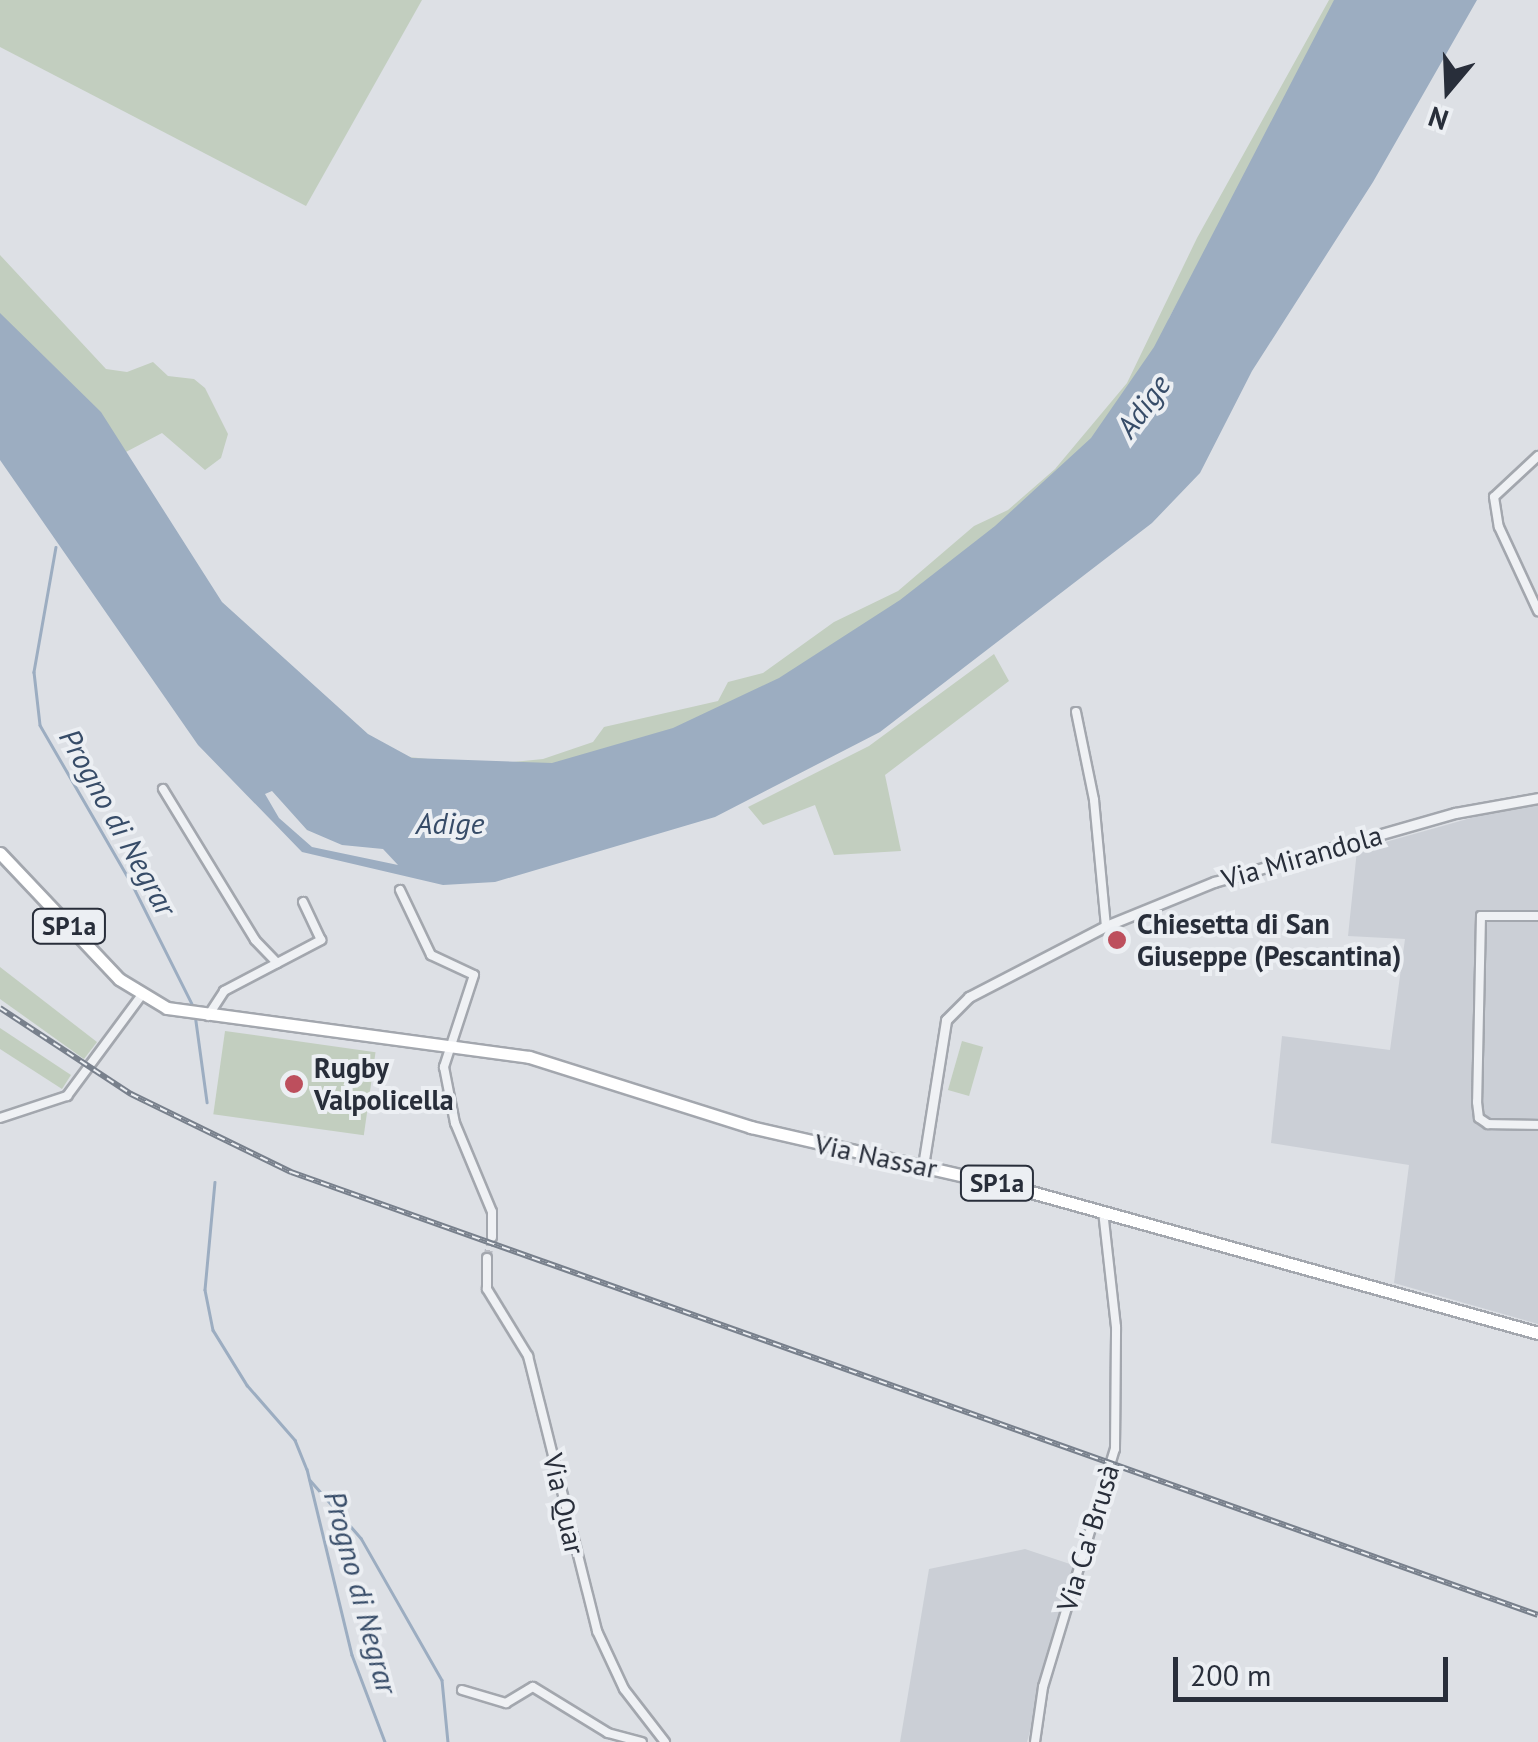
<!DOCTYPE html>
<html>
<head>
<meta charset="utf-8">
<style>
  body { margin:0 }
  #map { position:relative; width:1538px; height:1742px; overflow:hidden; background:#dde0e5; font-family:"PT Sans",sans-serif }
  div>[style] { position:absolute }
  .built>* { inset:0; background:#cbcfd6 }
  .green>* { inset:0; background:#c2cebf; transform-origin:0 0 }
  .water>* { inset:0; background:#9cadc1 }
  .stream>* { height:2.5px; margin:-1.25px; padding:0 1.25px; transform-origin:1.25px; border-radius:1.25px; background:#9cadc1 }
  .minor-tunnel>* { height:8px; margin-top:-4px; transform-origin:0; background:repeating-linear-gradient(90deg,#b9bcc3 0 8px,transparent 0 12px) }
  .roads { filter:drop-shadow(2px 0 #a3a7ae) drop-shadow(-2px 0 #a3a7ae) drop-shadow(0 2px #a3a7ae) drop-shadow(0 -2px #a3a7ae) }
  .minor>* { height:8px; margin:-4px; padding:0 4px; transform-origin:4px; border-radius:4px; background:#eff1f4 }
  .tertiary>* { height:9px; margin:-4.5px; padding:0 4.5px; transform-origin:4.5px; border-radius:4.5px; background:#eff1f4 }
  .primary>* { height:11px; margin:-5.5px; padding:0 5.5px; transform-origin:5.5px; border-radius:5.5px; background:#fff }
  .rail>* { height:6px; margin-top:-3px; transform-origin:0; background:repeating-linear-gradient(90deg,#eceff3 0 8px,#78808c 0 16px); box-sizing:border-box; border-block:2px solid #78808c }
  .dots>* { width:28px; height:28px; translate:-50% -50%; box-sizing:border-box; border:5px solid #eceff3; border-radius:50% }
  span { translate:-50% -50%; white-space:nowrap; text-align:center; line-height:1.15; -webkit-text-stroke:8px #eceff3; paint-order:stroke }
  .shield-label span { padding:2px 8px; background:#eceff3; border:2px solid; border-radius:8px; -webkit-text-stroke-width:0 }
  .shield-label { font-size:25px; color:#282e3a; font-weight:700 }
  .street-label { font-size:28px; color:#282e3a }
  .poi-label { font-size:28px; color:#282e3a; font-weight:700 }
  .left { translate:0 -50%; text-align:left }
  .water-label { font-size:30px; color:#374c68; font-style:italic }
  .north { position:absolute; left:1398px; top:40px; width:100px; height:100px; -webkit-text-stroke:8px #eceff3; paint-order:stroke; rotate:199deg; font-size:28px; font-weight:700; line-height:40px; text-align:center; color:#282e3a }
  .north::after { content:''; display:block; margin:auto; width:35px; height:45px; background:#282e3a; clip-path:polygon(50% 0,100% 100%,50% 72%,0 100%) }
  .scale { position:absolute; left:1173px; top:1657px; width:275px; height:45px; box-sizing:border-box; border:5px solid #282e3a; border-top:0; padding-left:12px; font-size:30px; line-height:35px; white-space:nowrap; color:#282e3a; -webkit-text-stroke:8px #eceff3; paint-order:stroke }
</style>
</head>
<body>
<div id="map">
  <div class="built">
    <i style="clip-path:polygon(1538px 799px,1538px 1324px,1394px 1283px,1409px 1165px,1271px 1143px,1282px 1036px,1390px 1050px,1405px 939px,1348px 936px,1357px 850px)"></i>
    <i style="clip-path:polygon(1025px 1549px,1076px 1566px,1027px 1742px,900px 1742px,929px 1569px)"></i>
  </div>
  <div class="green">
    <i style="clip-path:polygon(0 0,422px 0,306px 206px,0 47px)"></i>
    <i style="clip-path:polygon(1329px 0,1345px 0,1169px 318px,1159px 359px,1020px 523px,706px 729px,484px 781px,409px 757px,484px 765px,543px 759px,593px 742px,604px 727px,718px 701px,728px 682px,763px 673px,834px 622px,898px 591px,974px 526px,1008px 510px,1055px 469px,1127px 383px,1197px 238px)"></i>
    <i style="clip-path:polygon(0 255px,106px 369px,127px 372px,153px 362px,168px 376px,194px 379px,205px 388px,228px 434px,221px 458px,205px 470px,162px 433px,124px 453px,0 315px)"></i>
    <i style="clip-path:polygon(994px 654px,1009px 681px,885px 775px,901px 851px,834px 855px,815px 805px,763px 825px,748px 807px,869px 746px)"></i>
    <i style="clip-path:polygon(0 967px,97px 1042px,84px 1059px,0 999px)"></i>
    <i style="clip-path:polygon(0 1028px,71px 1075px,62px 1089px,0 1049px)"></i>
    <i style="left:225px;top:1031px;width:152px;height:84px;rotate:8deg"></i>
    <i style="left:962px;top:1041px;width:22px;height:51px;rotate:16deg"></i>
  </div>
  <div class="water">
    <i style="clip-path:polygon(evenodd,1334px 0,1477px 0,1373px 182px,1252px 371px,1200px 473px,1152px 523px,880px 732px,715px 817px,495px 882px,443px 885px,302px 852px,198px 745px,0 460px,0 313px,101px 412px,222px 602px,368px 734px,412px 758px,552px 763px,673px 728px,779px 678px,900px 600px,995px 526px,1091px 438px,1154px 347px,1334px 0,272px 791px,307px 830px,342px 845px,383px 849px,398px 865px,312px 847px,279px 818px,265px 794px,272px 791px)"></i>
  </div>
  <div class="stream">
    <i style="left:56px;top:547px;width:127px;rotate:100deg"></i>
    <i style="left:34px;top:672px;width:53px;rotate:83.5deg"></i>
    <i style="left:40px;top:725px;width:188px;rotate:60deg"></i>
    <i style="left:134px;top:888px;width:132px;rotate:63.4deg"></i>
    <i style="left:195px;top:1014px;width:89px;rotate:82.2deg"></i>
    <i style="left:215px;top:1182px;width:108px;rotate:95.3deg"></i>
    <i style="left:205px;top:1290px;width:41px;rotate:78.7deg"></i>
    <i style="left:213px;top:1330px;width:65px;rotate:58.3deg"></i>
    <i style="left:247px;top:1385px;width:73px;rotate:48.9deg"></i>
    <i style="left:295px;top:1440px;width:31px;rotate:68deg"></i>
    <i style="left:307px;top:1469px;width:191px;rotate:76.4deg"></i>
    <i style="left:352px;top:1655px;width:93px;rotate:69.2deg"></i>
    <i style="left:310px;top:1480px;width:77px;rotate:48.7deg"></i>
    <i style="left:361px;top:1538px;width:163px;rotate:60.3deg"></i>
    <i style="left:442px;top:1680px;width:62px;rotate:84.5deg"></i>
  </div>
  <div class="minor-tunnel">
    <i style="left:487px;top:1258px;width:22px;rotate:-77deg"></i>
  </div>
  <div class="roads">
    <div class="minor">
      <i style="left:1538px;top:456px;width:60px;rotate:137deg"></i>
      <i style="left:1494px;top:497px;width:30px;rotate:81deg"></i>
      <i style="left:1499px;top:527px;width:93px;rotate:65.1deg"></i>
      <i style="left:1076px;top:712px;width:90px;rotate:78.4deg"></i>
      <i style="left:1094px;top:800px;width:127px;rotate:84.6deg"></i>
      <i style="left:163px;top:789px;width:177px;rotate:58.6deg"></i>
      <i style="left:255px;top:940px;width:32px;rotate:46deg"></i>
      <i style="left:400px;top:890px;width:72px;rotate:64.5deg"></i>
      <i style="left:431px;top:955px;width:47px;rotate:24.9deg"></i>
      <i style="left:474px;top:975px;width:97px;rotate:108.1deg"></i>
      <i style="left:444px;top:1067px;width:57px;rotate:78.9deg"></i>
      <i style="left:455px;top:1123px;width:96px;rotate:67.4deg"></i>
      <i style="left:492px;top:1212px;width:25px;rotate:90deg"></i>
      <i style="left:1538px;top:916px;width:57px;rotate:180deg"></i>
      <i style="left:1481px;top:916px;width:186px;rotate:91.2deg"></i>
      <i style="left:1477px;top:1102px;width:16px;rotate:83deg"></i>
      <i style="left:1479px;top:1118px;width:11px;rotate:34deg"></i>
      <i style="left:1488px;top:1124px;width:50px;rotate:1.1deg"></i>
      <i style="left:208px;top:1016px;width:30px;rotate:-57deg"></i>
      <i style="left:224px;top:991px;width:110px;rotate:-27.7deg"></i>
      <i style="left:321px;top:940px;width:42px;rotate:-115.3deg"></i>
      <i style="left:0;top:1118px;width:71px;rotate:-18.2deg"></i>
      <i style="left:67px;top:1096px;width:124px;rotate:-53.5deg"></i>
      <i style="left:487px;top:1258px;width:31px;rotate:90deg"></i>
      <i style="left:487px;top:1289px;width:79px;rotate:58.5deg"></i>
      <i style="left:528px;top:1356px;width:284px;rotate:75.9deg"></i>
      <i style="left:597px;top:1631px;width:64px;rotate:65deg"></i>
      <i style="left:624px;top:1689px;width:67px;rotate:52.3deg"></i>
      <i style="left:462px;top:1690px;width:46px;rotate:16.5deg"></i>
      <i style="left:506px;top:1703px;width:31px;rotate:-31deg"></i>
      <i style="left:533px;top:1687px;width:88px;rotate:31.5deg"></i>
      <i style="left:608px;top:1733px;width:35px;rotate:15deg"></i>
      <i style="left:1035px;top:1742px;width:56px;rotate:-81.7deg"></i>
      <i style="left:1043px;top:1687px;width:249px;rotate:-73.2deg"></i>
      <i style="left:1115px;top:1449px;width:122px;rotate:-89.5deg"></i>
      <i style="left:1116px;top:1327px;width:116px;rotate:-96.4deg"></i>
    </div>
    <div class="tertiary">
      <i style="left:923px;top:1166px;width:148px;rotate:-81deg"></i>
      <i style="left:946px;top:1020px;width:33px;rotate:-45deg"></i>
      <i style="left:969px;top:997px;width:154px;rotate:-27.4deg"></i>
      <i style="left:1106px;top:926px;width:117px;rotate:-22.2deg"></i>
      <i style="left:1214px;top:882px;width:251px;rotate:-16deg"></i>
      <i style="left:1455px;top:813px;width:84px;rotate:-10.2deg"></i>
    </div>
    <div class="primary">
      <i style="left:0;top:853px;width:173px;rotate:46.6deg"></i>
      <i style="left:119px;top:979px;width:56px;rotate:31.1deg"></i>
      <i style="left:167px;top:1008px;width:365px;rotate:7.7deg"></i>
      <i style="left:529px;top:1057px;width:233px;rotate:17.5deg"></i>
      <i style="left:751px;top:1127px;width:269px;rotate:12.9deg"></i>
      <i style="left:1013px;top:1187px;width:545px;rotate:15.54deg"></i>
    </div>
  </div>
  <div class="rail">
    <i style="left:0;top:1008px;width:157px;rotate:33.3deg"></i>
    <i style="left:131px;top:1094px;width:178px;rotate:26deg"></i>
    <i style="left:291px;top:1172px;width:1323px;rotate:19.56deg"></i>
  </div>
  <div class="dots">
    <i style="left:1117px;top:940px;background:#bd4f5d"></i>
    <i style="left:294px;top:1084px;background:#bd4f5d"></i>
  </div>
  <div class="shield-label">
    <span style="left:69px;top:926px">SP1a</span>
    <span style="left:997px;top:1183px">SP1a</span>
  </div>
  <div class="street-label">
    <span style="left:1302px;top:857px;rotate:-16deg">Via Mirandola</span>
    <span style="left:876px;top:1156px;rotate:12deg">Via Nassar</span>
    <span style="left:564px;top:1504px;rotate:77deg">Via Quar</span>
    <span style="left:1088px;top:1538px;rotate:-73deg">Via Ca' Brusà</span>
  </div>
  <div class="poi-label">
    <span class="left" style="left:1137px;top:940px">Chiesetta di San<br>Giuseppe (Pescantina)</span>
    <span class="left" style="left:314px;top:1084px">Rugby<br>Valpolicella</span>
  </div>
  <div class="water-label">
    <span style="left:1143px;top:406px;rotate:-54deg">Adige</span>
    <span style="left:118px;top:822px;rotate:61deg">Progno di Negrar</span>
    <span style="left:450px;top:823px">Adige</span>
    <span style="left:361px;top:1592px;rotate:75deg">Progno di Negrar</span>
  </div>
  <div class="north">N</div>
  <div class="scale">200 m</div>
</div>
</body>
</html>
